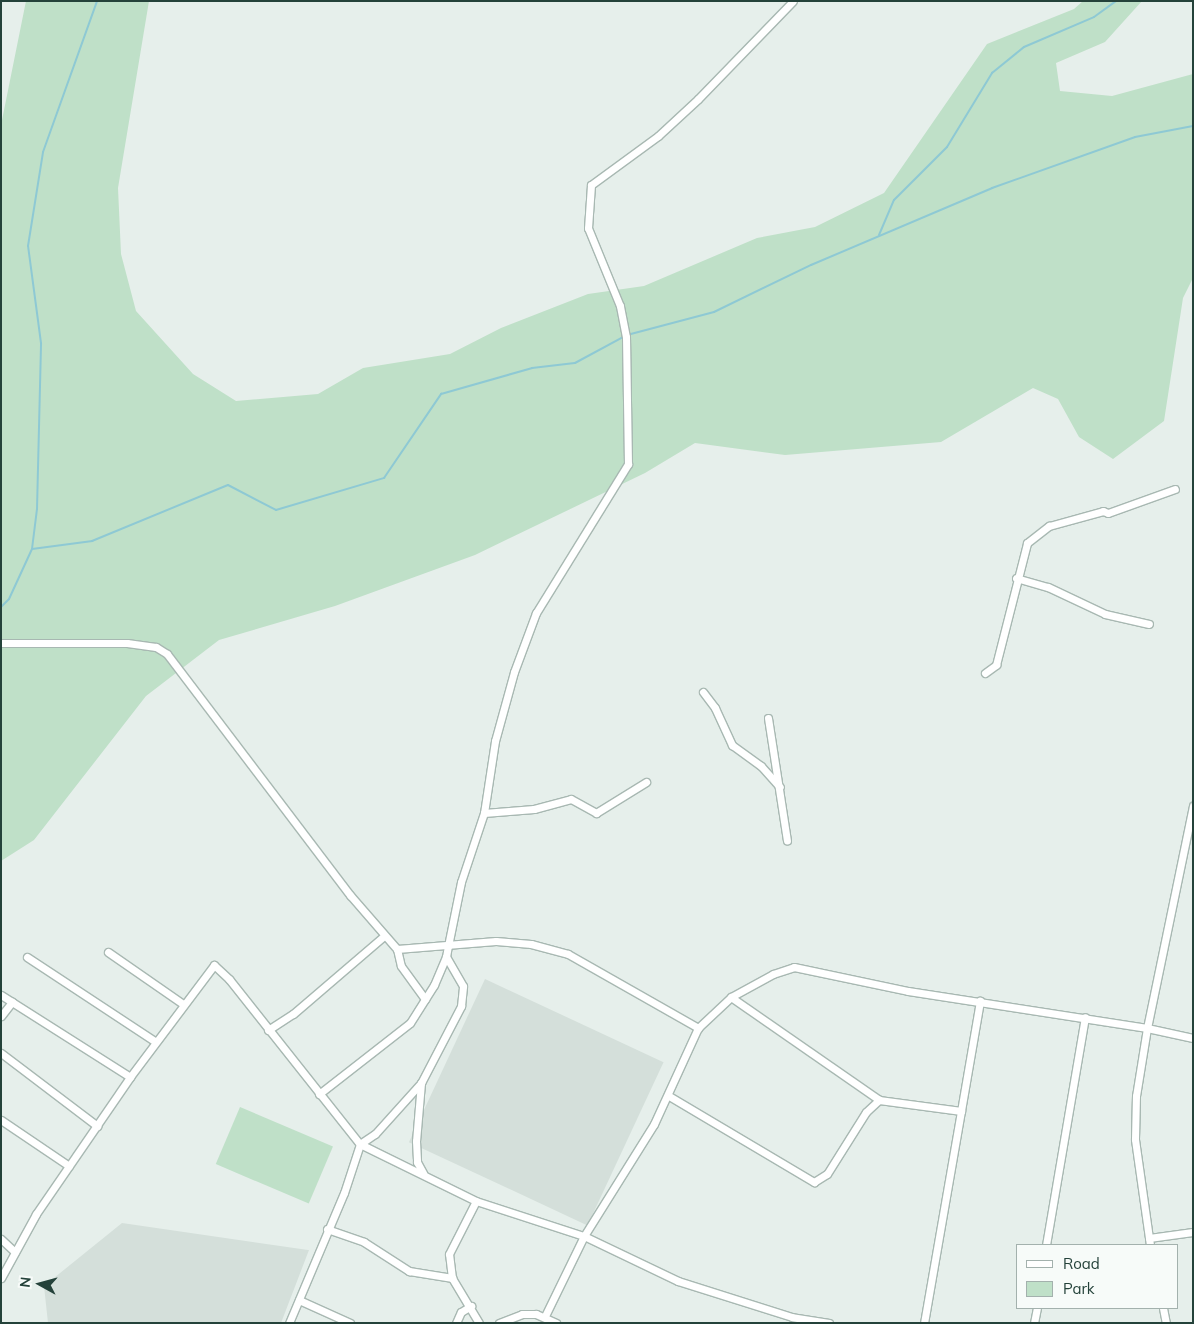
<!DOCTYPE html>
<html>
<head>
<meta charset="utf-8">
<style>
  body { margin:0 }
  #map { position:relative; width:1194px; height:1324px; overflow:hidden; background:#e6efeb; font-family:Mulish,sans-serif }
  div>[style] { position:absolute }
  .built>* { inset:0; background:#d4dfda; transform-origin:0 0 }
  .green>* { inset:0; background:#bfe0c8; transform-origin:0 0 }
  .stream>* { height:2px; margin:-1px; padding:0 1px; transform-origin:1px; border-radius:1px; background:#8ec9d4 }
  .roads { filter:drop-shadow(1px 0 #a8b8b2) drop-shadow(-1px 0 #a8b8b2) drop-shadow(0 1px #a8b8b2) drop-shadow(0 -1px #a8b8b2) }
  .street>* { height:7px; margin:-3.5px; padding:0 3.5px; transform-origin:3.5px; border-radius:3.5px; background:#fff }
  span { translate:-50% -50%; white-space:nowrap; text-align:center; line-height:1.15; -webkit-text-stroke:5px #f7fbf9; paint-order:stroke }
  .frame { position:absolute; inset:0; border:2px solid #24423a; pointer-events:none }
  .legend { position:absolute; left:1016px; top:1244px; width:162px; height:65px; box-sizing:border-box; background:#f7fbf9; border:1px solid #a3b1ad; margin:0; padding:6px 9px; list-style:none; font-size:15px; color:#24423a }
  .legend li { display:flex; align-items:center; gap:10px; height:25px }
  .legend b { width:25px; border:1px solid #a3b1ad }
  .north { position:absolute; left:15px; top:1259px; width:50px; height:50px; -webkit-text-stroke:4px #f7fbf9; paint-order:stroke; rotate:277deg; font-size:14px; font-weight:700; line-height:20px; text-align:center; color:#24423a }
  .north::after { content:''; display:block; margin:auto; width:18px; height:22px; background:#24423a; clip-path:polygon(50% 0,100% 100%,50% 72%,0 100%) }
</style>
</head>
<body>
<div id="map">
  <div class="built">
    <i style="left:485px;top:979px;width:197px;height:180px;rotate:25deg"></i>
    <i style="clip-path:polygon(122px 1223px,308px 1250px,309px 1250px,281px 1323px,48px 1323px,44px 1286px)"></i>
  </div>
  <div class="green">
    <i style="clip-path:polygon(26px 1px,149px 1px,118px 188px,121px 254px,136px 311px,193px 374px,236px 401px,318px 394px,363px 368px,450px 354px,501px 328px,588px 294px,644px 286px,757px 238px,815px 227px,884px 193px,987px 44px,1074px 9px,1083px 1px,1142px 1px,1105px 42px,1056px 63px,1060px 91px,1112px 96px,1193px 74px,1193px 278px,1183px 298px,1164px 421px,1113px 459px,1079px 437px,1058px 399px,1033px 388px,941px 442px,785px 455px,695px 443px,645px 473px,475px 555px,335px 606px,219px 640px,146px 696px,34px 840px,1px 861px,1px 125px)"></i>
    <i style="left:240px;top:1107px;width:101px;height:62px;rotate:23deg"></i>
  </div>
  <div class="stream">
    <i style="left:879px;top:235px;width:38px;rotate:-67deg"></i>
    <i style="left:894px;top:200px;width:75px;rotate:-45deg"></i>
    <i style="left:947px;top:147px;width:87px;rotate:-58.7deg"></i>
    <i style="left:992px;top:73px;width:41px;rotate:-39.1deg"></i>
    <i style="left:1024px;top:47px;width:76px;rotate:-23.2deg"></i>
    <i style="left:1094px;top:17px;width:27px;rotate:-36deg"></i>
    <i style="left:627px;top:335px;width:90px;rotate:-14.8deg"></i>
    <i style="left:714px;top:312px;width:108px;rotate:-25.9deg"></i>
    <i style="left:811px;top:265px;width:197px;rotate:-23deg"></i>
    <i style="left:992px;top:188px;width:152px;rotate:-19.6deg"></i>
    <i style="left:1135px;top:137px;width:59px;rotate:-10.7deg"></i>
    <i style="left:32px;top:549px;width:61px;rotate:-7.6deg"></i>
    <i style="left:92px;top:541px;width:147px;rotate:-22.4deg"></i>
    <i style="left:228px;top:485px;width:54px;rotate:27.5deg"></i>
    <i style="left:276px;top:510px;width:113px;rotate:-16.5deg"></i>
    <i style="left:384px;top:478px;width:102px;rotate:-55.8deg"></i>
    <i style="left:441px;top:394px;width:95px;rotate:-15.9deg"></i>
    <i style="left:532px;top:368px;width:43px;rotate:-6.6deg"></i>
    <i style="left:575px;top:363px;width:55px;rotate:-28.4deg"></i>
    <i style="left:1px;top:607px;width:11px;rotate:-45deg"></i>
    <i style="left:9px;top:599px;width:55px;rotate:-65.3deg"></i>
    <i style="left:32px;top:549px;width:40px;rotate:-82.9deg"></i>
    <i style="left:37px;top:509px;width:166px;rotate:-88.6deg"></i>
    <i style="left:41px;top:343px;width:98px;rotate:-97.6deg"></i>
    <i style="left:28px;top:246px;width:95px;rotate:-80.9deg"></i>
    <i style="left:43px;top:152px;width:160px;rotate:-70.3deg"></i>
  </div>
  <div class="roads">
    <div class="street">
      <i style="left:1016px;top:578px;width:33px;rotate:16deg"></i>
      <i style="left:1048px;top:587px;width:63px;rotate:25.3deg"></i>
      <i style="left:1105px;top:614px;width:45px;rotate:12.8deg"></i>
      <i style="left:1px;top:643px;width:126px"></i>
      <i style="left:127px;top:643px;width:29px;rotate:8deg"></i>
      <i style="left:156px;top:647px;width:13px;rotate:32deg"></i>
      <i style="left:167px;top:654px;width:303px;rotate:52.8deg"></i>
      <i style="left:350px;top:895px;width:72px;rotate:49deg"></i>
      <i style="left:397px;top:949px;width:99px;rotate:-4.6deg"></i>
      <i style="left:496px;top:941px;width:35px;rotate:5deg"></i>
      <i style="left:531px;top:944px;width:38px;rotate:15deg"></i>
      <i style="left:568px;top:954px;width:150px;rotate:29.6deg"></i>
      <i style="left:985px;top:673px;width:14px;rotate:-36deg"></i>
      <i style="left:996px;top:665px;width:126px;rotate:-75.7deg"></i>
      <i style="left:1027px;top:543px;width:28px;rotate:-38deg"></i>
      <i style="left:1049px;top:526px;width:56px;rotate:-15.5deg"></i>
      <i style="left:1103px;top:511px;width:5px;rotate:22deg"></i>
      <i style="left:1108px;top:513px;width:71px;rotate:-19.7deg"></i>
      <i style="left:703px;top:692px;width:20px;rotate:53deg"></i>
      <i style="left:715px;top:708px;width:41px;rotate:65.3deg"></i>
      <i style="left:732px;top:745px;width:36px;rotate:36deg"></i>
      <i style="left:761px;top:766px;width:28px;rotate:48deg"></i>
      <i style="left:768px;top:718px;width:124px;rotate:81.2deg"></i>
      <i style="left:484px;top:813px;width:50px;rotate:-4.6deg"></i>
      <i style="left:534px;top:809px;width:38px;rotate:-15deg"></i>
      <i style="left:571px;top:799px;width:29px;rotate:29deg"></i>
      <i style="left:596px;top:813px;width:59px;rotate:-31.8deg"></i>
      <i style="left:397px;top:949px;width:17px;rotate:77deg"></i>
      <i style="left:401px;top:966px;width:41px;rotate:54deg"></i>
      <i style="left:108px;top:952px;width:91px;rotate:34.7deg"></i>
      <i style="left:27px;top:957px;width:154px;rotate:33.4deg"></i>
      <i style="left:1px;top:995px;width:153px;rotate:32.4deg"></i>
      <i style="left:731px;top:997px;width:180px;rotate:34.8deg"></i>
      <i style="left:1px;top:1016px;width:18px;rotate:-52deg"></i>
      <i style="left:268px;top:1030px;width:30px;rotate:-33deg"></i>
      <i style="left:293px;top:1014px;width:120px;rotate:-40.6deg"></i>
      <i style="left:1px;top:1053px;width:121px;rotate:37.2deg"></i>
      <i style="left:421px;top:1083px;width:58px;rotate:94.9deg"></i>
      <i style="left:416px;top:1141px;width:21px;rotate:87deg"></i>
      <i style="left:417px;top:1162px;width:13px;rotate:61deg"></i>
      <i style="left:319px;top:1094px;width:115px;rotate:-38deg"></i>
      <i style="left:410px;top:1023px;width:45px;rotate:-57.7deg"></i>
      <i style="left:434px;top:985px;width:30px;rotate:-67deg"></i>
      <i style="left:669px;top:1096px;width:169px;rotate:30.7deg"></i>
      <i style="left:814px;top:1182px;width:15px;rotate:-32deg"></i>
      <i style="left:827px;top:1174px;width:73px;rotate:-57.8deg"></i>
      <i style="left:866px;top:1112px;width:18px;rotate:-43deg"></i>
      <i style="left:879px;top:1100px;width:83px;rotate:7.6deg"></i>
      <i style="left:961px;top:1111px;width:215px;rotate:99.9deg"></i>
      <i style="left:961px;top:1111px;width:112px;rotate:-80.2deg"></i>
      <i style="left:1px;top:1120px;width:82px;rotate:34.1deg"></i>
      <i style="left:327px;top:1229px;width:39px;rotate:19deg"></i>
      <i style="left:364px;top:1242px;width:54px;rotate:32.8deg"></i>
      <i style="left:409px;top:1271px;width:44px;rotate:9.2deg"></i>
      <i style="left:452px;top:1278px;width:52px;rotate:59deg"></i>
      <i style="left:1149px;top:1238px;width:44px;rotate:-7.8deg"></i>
      <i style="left:1px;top:1239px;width:19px;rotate:43deg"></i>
      <i style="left:1046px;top:1245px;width:231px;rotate:-80.3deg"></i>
      <i style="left:1150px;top:1245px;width:107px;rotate:-98.1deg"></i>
      <i style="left:1135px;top:1139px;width:43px;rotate:-88.7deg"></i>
      <i style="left:1136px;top:1096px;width:69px;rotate:-80.8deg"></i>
      <i style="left:1147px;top:1028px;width:47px;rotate:12.3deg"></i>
      <i style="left:1px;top:1278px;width:73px;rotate:-61.3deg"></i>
      <i style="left:36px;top:1214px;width:166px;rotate:-55.5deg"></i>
      <i style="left:130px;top:1077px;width:140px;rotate:-53.1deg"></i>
      <i style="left:214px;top:965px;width:21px;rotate:43deg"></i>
      <i style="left:229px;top:979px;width:211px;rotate:51.6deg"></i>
      <i style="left:360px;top:1144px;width:129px;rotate:26.2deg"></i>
      <i style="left:476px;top:1201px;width:114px;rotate:18deg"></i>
      <i style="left:584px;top:1236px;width:89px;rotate:116deg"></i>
      <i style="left:452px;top:1278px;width:24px;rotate:-97deg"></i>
      <i style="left:449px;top:1254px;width:59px;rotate:-63deg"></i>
      <i style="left:299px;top:1300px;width:56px;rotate:24.3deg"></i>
      <i style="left:1163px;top:1308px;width:15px;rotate:79deg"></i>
      <i style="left:289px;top:1323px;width:141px;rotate:-67.1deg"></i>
      <i style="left:344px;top:1193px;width:52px;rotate:-71.9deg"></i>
      <i style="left:360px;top:1144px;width:18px;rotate:-34deg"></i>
      <i style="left:375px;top:1134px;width:69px;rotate:-48deg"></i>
      <i style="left:421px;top:1083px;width:87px;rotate:-62.5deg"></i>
      <i style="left:461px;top:1006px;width:20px;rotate:-84deg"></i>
      <i style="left:463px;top:986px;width:34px;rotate:-120deg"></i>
      <i style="left:446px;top:957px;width:11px;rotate:-80deg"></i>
      <i style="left:448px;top:946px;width:65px;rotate:-78.5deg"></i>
      <i style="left:461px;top:882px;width:73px;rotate:-71.6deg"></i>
      <i style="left:484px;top:813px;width:73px;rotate:-81.3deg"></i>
      <i style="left:495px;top:741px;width:72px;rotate:-74.6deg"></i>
      <i style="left:514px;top:672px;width:63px;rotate:-69.6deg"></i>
      <i style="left:536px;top:613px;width:175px;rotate:-58.3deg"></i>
      <i style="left:628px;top:464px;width:127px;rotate:-90.9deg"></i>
      <i style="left:626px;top:337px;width:32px;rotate:-101deg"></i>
      <i style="left:620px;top:306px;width:84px;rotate:-112.3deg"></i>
      <i style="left:588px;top:228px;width:43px;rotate:-86deg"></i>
      <i style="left:591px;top:185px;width:83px;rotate:-36.2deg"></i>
      <i style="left:658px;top:136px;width:54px;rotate:-42.8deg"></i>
      <i style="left:698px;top:99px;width:136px;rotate:-45.9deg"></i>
      <i style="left:456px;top:1323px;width:12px;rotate:-66deg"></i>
      <i style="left:461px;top:1312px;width:12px;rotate:-31deg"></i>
      <i style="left:499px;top:1323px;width:25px;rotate:-21deg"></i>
      <i style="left:522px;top:1314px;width:14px"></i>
      <i style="left:536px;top:1314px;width:22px;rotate:24deg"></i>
      <i style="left:829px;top:1323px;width:37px;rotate:-171deg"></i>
      <i style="left:792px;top:1317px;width:120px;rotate:-162.5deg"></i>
      <i style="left:678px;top:1281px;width:104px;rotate:-154.4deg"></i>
      <i style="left:584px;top:1236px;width:132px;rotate:-58deg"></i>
      <i style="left:654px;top:1124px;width:106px;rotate:-65.4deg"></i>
      <i style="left:698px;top:1028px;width:45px;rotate:-43.2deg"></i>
      <i style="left:731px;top:997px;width:48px;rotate:-28.7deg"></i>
      <i style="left:773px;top:974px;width:22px;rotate:-18deg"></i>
      <i style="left:794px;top:967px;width:116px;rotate:11.9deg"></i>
      <i style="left:908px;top:991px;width:242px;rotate:8.8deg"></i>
      <i style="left:1147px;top:1028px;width:227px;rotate:-78.3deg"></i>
      <i style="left:1034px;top:1323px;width:15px;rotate:-79deg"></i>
    </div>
  </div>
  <div class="frame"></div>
  <ul class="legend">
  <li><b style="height:6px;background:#fff"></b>Road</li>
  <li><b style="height:14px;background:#bfe0c8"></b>Park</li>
  </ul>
  <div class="north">N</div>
</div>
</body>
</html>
